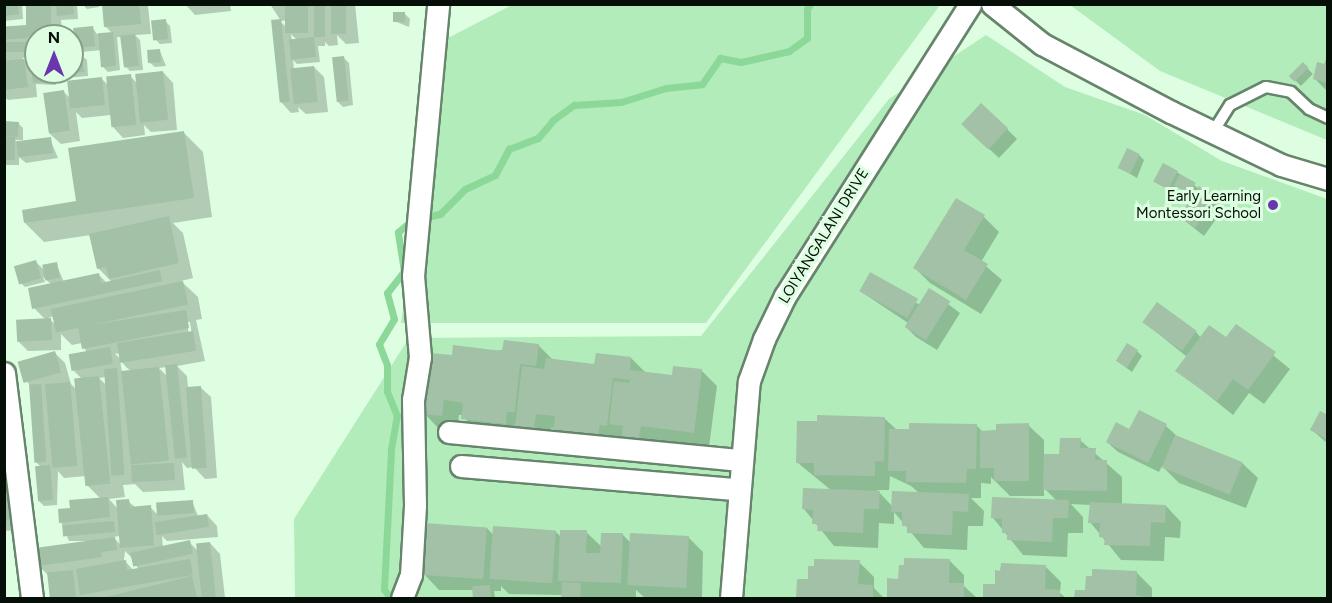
<!DOCTYPE html>
<html>
<head>
<meta charset="utf-8">
<style>
  body { margin:0 }
  #map { position:relative; width:1332px; height:603px; overflow:hidden; background:#defee2; font-family:Figtree,sans-serif }
  div>[style] { position:absolute }
  .green>* { inset:0; background:#b1ecba }
  .shadow>* { inset:0; background:#0003; transform-origin:0 0 }
  .stream>* { height:7px; margin:-3.5px; padding:0 3.5px; transform-origin:3.5px; border-radius:3.5px; background:#8cd899 }
  .building>* { inset:0; background:#a2c1a6; transform-origin:0 0 }
  .roads { filter:drop-shadow(2px 0 #67846c) drop-shadow(-2px 0 #67846c) drop-shadow(0 2px #67846c) drop-shadow(0 -2px #67846c) }
  .service>* { height:10px; margin:-5px; padding:0 5px; transform-origin:5px; border-radius:5px; background:#fff }
  .minor>* { height:21px; margin:-10.5px; padding:0 10.5px; transform-origin:10.5px; border-radius:10.5px; background:#fff }
  .dots>* { width:16px; height:16px; translate:-50% -50%; box-sizing:border-box; border:3px solid #defee2; border-radius:50% }
  span { translate:-50% -50%; white-space:nowrap; text-align:center; line-height:1.15; -webkit-text-stroke:6px #defee2; paint-order:stroke }
  .poi-label { font-size:15px; color:#050f07 }
  .right { translate:-100% -50%; text-align:right }
  .street-label { font-size:15px; color:#050f07 }
  .frame { position:absolute; inset:0; border:6px solid #050f07; pointer-events:none }
  .north { position:absolute; left:24px; top:24px; width:60px; height:60px; box-sizing:border-box; background:#defee2; border:2px solid #879e8a; border-radius:50%; rotate:0deg; font-size:16px; font-weight:700; line-height:24px; text-align:center; color:#050f07 }
  .north::after { content:''; display:block; margin:auto; width:21px; height:27px; background:#6936ad; clip-path:polygon(50% 0,100% 100%,50% 72%,0 100%) }
</style>
</head>
<body>
<div id="map">
  <div class="green">
    <i style="clip-path:polygon(512px 5px,940px 5px,706px 323px,401px 323px,442px 41px)"></i>
    <i style="clip-path:polygon(1070px 5px,1327px 5px,1327px 140px,1160px 71px)"></i>
    <i style="clip-path:polygon(986px 35px,1065px 87px,1145px 115px,1222px 161px,1327px 199px,1327px 598px,295px 598px,294px 519px,409px 338px,701px 336px,889px 99px)"></i>
  </div>
  <div class="shadow">
    <i style="clip-path:polygon(4px 4px,22px 4px,23px 19px,4px 21px)"></i>
    <i style="clip-path:polygon(evenodd,27px 4px,77px 4px,78px 19px,61px 20px,62px 31px,71px 36px,36px 36px,36px 40px,32px 36px,32px 43px,36px 43px,36px 72px,55px 72px,56px 85px,36px 84px,37px 97px,8px 100px,4px 97px,4px 29px,26px 26px,30px 30px,27px 4px,31px 57px,33px 69px,22px 58px,31px 57px)"></i>
    <i style="clip-path:polygon(82px 4px,99px 4px,99px 7px,87px 9px)"></i>
    <i style="clip-path:polygon(103px 4px,148px 6px,151px 34px,135px 35px,140px 40px,143px 70px,130px 71px,125px 66px,122px 37px,117px 37px,120px 70px,108px 72px,103px 67px,102px 50px,81px 52px,76px 47px,92px 27px,97px 34px,112px 33px,106px 27px)"></i>
    <i style="clip-path:polygon(185px 4px,230px 4px,231px 11px,195px 15px)"></i>
    <i style="clip-path:polygon(evenodd,270px 4px,355px 4px,359px 43px,346px 44px,337px 35px,338px 45px,329px 46px,325px 42px,325px 46px,318px 46px,320px 62px,297px 64px,293px 60px,294px 69px,314px 67px,324px 77px,328px 112px,306px 114px,298px 107px,299px 112px,291px 113px,281px 102px,280px 21px,289px 30px,288px 20px,281px 21px,270px 4px,291px 34px,298px 41px,292px 41px,291px 34px)"></i>
    <i style="clip-path:polygon(405px 14px,410px 19px,409px 27px,394px 21px)"></i>
    <i style="clip-path:polygon(165px 21px,170px 26px,172px 43px,160px 44px,155px 39px)"></i>
    <i style="clip-path:polygon(72px 45px,73px 56px,82px 56px,87px 60px,88px 76px,66px 78px,61px 73px,72px 72px)"></i>
    <i style="clip-path:polygon(160px 51px,166px 66px,155px 67px,150px 63px)"></i>
    <i style="clip-path:polygon(344px 58px,349px 63px,353px 105px,343px 107px,338px 102px)"></i>
    <i style="clip-path:polygon(1328px 59px,1328px 92px,1315px 79px)"></i>
    <i style="left:1303px;top:64px;width:14px;height:17px;rotate:45deg"></i>
    <i style="clip-path:polygon(163px 72px,173px 83px,177px 130px,151px 132px,144px 125px,145px 135px,123px 138px,113px 127px,111px 115px,82px 118px,76px 112px,80px 141px,61px 144px,50px 134px,64px 92px,71px 99px,101px 78px,108px 85px,130px 76px,137px 83px)"></i>
    <i style="clip-path:polygon(4px 123px,18px 123px,23px 128px,23px 140px,15px 140px,19px 144px,50px 139px,58px 158px,26px 163px,19px 157px,19px 165px,6px 165px)"></i>
    <i style="clip-path:polygon(1007px 129px,1017px 139px,999px 158px,973px 134px)"></i>
    <i style="clip-path:polygon(evenodd,184px 133px,203px 152px,212px 217px,173px 223px,183px 233px,193px 278px,181px 281px,198px 297px,202px 319px,196px 320px,205px 361px,177px 366px,187px 376px,188px 388px,200px 387px,211px 397px,217px 478px,205px 479px,194px 467px,187px 468px,182px 462px,185px 490px,143px 492px,135px 484px,123px 485px,125px 497px,109px 499px,118px 509px,128px 501px,136px 508px,150px 507px,158px 515px,192px 501px,198px 516px,207px 515px,217px 526px,218px 537px,167px 541px,162px 536px,163px 548px,189px 542px,198px 551px,210px 543px,220px 554px,225px 598px,51px 598px,48px 575px,39px 566px,98px 541px,69px 541px,61px 522px,71px 509px,101px 499px,87px 485px,86px 476px,64px 478px,58px 471px,57px 505px,44px 506px,39px 501px,42px 468px,36px 462px,30px 387px,19px 362px,54px 352px,65px 363px,71px 384px,77px 390px,82px 379px,74px 371px,87px 353px,82px 343px,72px 345px,61px 334px,61px 350px,28px 351px,18px 341px,46px 320px,34px 308px,51px 284px,43px 277px,45px 282px,25px 287px,20px 282px,36px 262px,44px 270px,56px 264px,64px 282px,98px 274px,107px 283px,112px 282px,98px 268px,91px 235px,44px 242px,25px 223px,78px 203px,184px 133px,54px 316px,56px 325px,48px 318px,54px 316px,184px 133px,187px 322px,190px 322px,192px 335px,189px 336px,187px 322px,184px 133px,120px 353px,122px 360px,115px 354px,120px 353px,184px 133px,120px 360px,126px 367px,131px 371px,122px 372px,120px 360px,184px 133px,167px 367px,168px 377px,159px 368px,167px 367px,184px 133px,106px 377px,107px 386px,99px 378px,106px 377px,184px 133px,120px 536px,121px 545px,113px 537px,120px 536px,184px 133px,125px 551px,131px 557px,139px 570px,134px 571px,124px 560px,125px 551px)"></i>
    <i style="clip-path:polygon(1139px 155px,1144px 160px,1137px 178px,1120px 168px)"></i>
    <i style="clip-path:polygon(1177px 172px,1224px 208px,1204px 236px,1179px 216px,1194px 196px,1177px 186px,1174px 193px,1156px 181px)"></i>
    <i style="clip-path:polygon(957px 200px,984px 217px,999px 232px,981px 262px,1002px 280px,981px 314px,930px 283px,915px 268px)"></i>
    <i style="clip-path:polygon(929px 290px,960px 313px,937px 350px,916px 337px,906px 327px,908px 323px,860px 291px,920px 304px)"></i>
    <i style="clip-path:polygon(1144px 322px,1196px 332px,1201px 338px,1226px 340px,1237px 326px,1290px 369px,1264px 404px,1249px 393px,1233px 415px,1177px 370px,1187px 357px)"></i>
    <i style="clip-path:polygon(538px 345px,554px 361px,596px 366px,631px 358px,646px 373px,673px 377px,702px 371px,717px 386px,709px 447px,656px 441px,653px 458px,555px 429px,551px 428px,549px 444px,478px 434px,463px 415px,459px 415px,457px 431px,439px 429px,424px 413px,453px 357px)"></i>
    <i style="clip-path:polygon(1137px 351px,1142px 356px,1132px 372px,1117px 361px)"></i>
    <i style="clip-path:polygon(1139px 412px,1166px 426px,1177px 436px,1242px 463px,1258px 478px,1246px 508px,1179px 483px,1162px 466px,1159px 472px,1118px 452px,1107px 442px,1130px 431px)"></i>
    <i style="clip-path:polygon(1328px 416px,1328px 444px,1312px 430px)"></i>
    <i style="clip-path:polygon(evenodd,884px 418px,897px 430px,976px 425px,983px 432px,1028px 425px,1044px 440px,1044px 455px,1061px 456px,1080px 440px,1122px 477px,1122px 505px,1166px 506px,1181px 522px,1180px 538px,1165px 537px,1164px 561px,1121px 560px,1090px 522px,1091px 505px,1071px 504px,1083px 517px,1083px 533px,1068px 533px,1067px 557px,1023px 555px,993px 518px,1057px 501px,1044px 488px,1044px 496px,1010px 496px,991px 477px,991px 484px,981px 483px,981px 498px,971px 498px,984px 511px,983px 526px,968px 526px,967px 550px,924px 548px,894px 512px,894px 524px,879px 523px,878px 548px,834px 546px,804px 509px,832px 491px,798px 463px,884px 418px,890px 476px,911px 486px,919px 493px,893px 507px,877px 490px,889px 490px,890px 476px)"></i>
    <i style="clip-path:polygon(4px 429px,21px 530px,4px 531px)"></i>
    <i style="clip-path:polygon(487px 528px,494px 536px,555px 531px,561px 537px,586px 532px,602px 547px,623px 535px,632px 544px,688px 537px,703px 552px,702px 598px,645px 598px,636px 590px,636px 598px,563px 598px,563px 595px,509px 594px,501px 586px,501px 591px,494px 591px,495px 598px,474px 598px,474px 590px,439px 590px,424px 574px)"></i>
    <i style="clip-path:polygon(949px 560px,964px 575px,964px 586px,977px 598px,888px 598px,889px 580px,900px 580px)"></i>
    <i style="clip-path:polygon(859px 562px,874px 577px,874px 588px,884px 598px,797px 598px,798px 581px,809px 581px,815px 567px)"></i>
    <i style="clip-path:polygon(1046px 567px,1061px 582px,1060px 593px,1066px 598px,984px 598px,985px 586px,996px 586px)"></i>
    <i style="clip-path:polygon(1137px 573px,1152px 588px,1152px 598px,1076px 598px,1076px 591px,1087px 592px)"></i>
  </div>
  <div class="stream">
    <i style="left:390px;top:598px;width:11px;rotate:-124deg"></i>
    <i style="left:384px;top:589px;width:140px;rotate:-87.1deg"></i>
    <i style="left:391px;top:449px;width:34px;rotate:-80deg"></i>
    <i style="left:397px;top:416px;width:27px;rotate:-112deg"></i>
    <i style="left:387px;top:391px;width:26px;rotate:-90deg"></i>
    <i style="left:387px;top:365px;width:22px;rotate:-111deg"></i>
    <i style="left:379px;top:344px;width:29px;rotate:-59deg"></i>
    <i style="left:394px;top:319px;width:27px;rotate:-105deg"></i>
    <i style="left:387px;top:293px;width:28px;rotate:-52deg"></i>
    <i style="left:404px;top:271px;width:39px;rotate:-99deg"></i>
    <i style="left:398px;top:232px;width:17px;rotate:-40deg"></i>
    <i style="left:411px;top:221px;width:30px;rotate:-14deg"></i>
    <i style="left:440px;top:214px;width:35px;rotate:-45deg"></i>
    <i style="left:465px;top:189px;width:33px;rotate:-25deg"></i>
    <i style="left:495px;top:175px;width:30px;rotate:-62deg"></i>
    <i style="left:509px;top:149px;width:31px;rotate:-21deg"></i>
    <i style="left:538px;top:138px;width:23px;rotate:-50deg"></i>
    <i style="left:553px;top:120px;width:26px;rotate:-36deg"></i>
    <i style="left:574px;top:105px;width:47px;rotate:-3.7deg"></i>
    <i style="left:621px;top:102px;width:47px;rotate:-17.3deg"></i>
    <i style="left:666px;top:88px;width:36px;rotate:-6deg"></i>
    <i style="left:702px;top:84px;width:32px;rotate:-55deg"></i>
    <i style="left:720px;top:58px;width:21px;rotate:11deg"></i>
    <i style="left:741px;top:62px;width:49px;rotate:-12.9deg"></i>
    <i style="left:789px;top:51px;width:22px;rotate:-36deg"></i>
    <i style="left:807px;top:38px;width:29px;rotate:-90deg"></i>
    <i style="left:807px;top:9px;width:6px;rotate:-59deg"></i>
  </div>
  <div class="building">
    <i style="clip-path:polygon(4px 4px,18px 4px,19px 14px,4px 16px)"></i>
    <i style="left:26px;top:4px;width:25px;height:32px"></i>
    <i style="clip-path:polygon(56px 4px,73px 4px,74px 14px,57px 16px)"></i>
    <i style="clip-path:polygon(102px 4px,139px 4px,141px 24px,104px 27px)"></i>
    <i style="left:285px;top:4px;width:23px;height:29px"></i>
    <i style="left:314px;top:4px;width:11px;height:33px"></i>
    <i style="left:331px;top:4px;width:15px;height:30px"></i>
    <i style="left:393px;top:12px;width:12px;height:10px"></i>
    <i style="left:166px;top:19px;width:20px;height:15px;rotate:84deg"></i>
    <i style="left:281px;top:19px;width:83px;height:10px;rotate:84deg"></i>
    <i style="left:27px;top:25px;width:13px;height:23px;rotate:86deg"></i>
    <i style="left:93px;top:26px;width:20px;height:20px;rotate:84deg"></i>
    <i style="left:113px;top:32px;width:34px;height:15px;rotate:85deg"></i>
    <i style="left:135px;top:34px;width:32px;height:15px;rotate:83deg"></i>
    <i style="left:314px;top:37px;width:20px;height:25px;rotate:84deg"></i>
    <i style="left:36px;top:42px;width:10px;height:32px;rotate:90deg"></i>
    <i style="left:160px;top:49px;width:13px;height:13px;rotate:86deg"></i>
    <i style="clip-path:polygon(82px 54px,84px 72px,72px 73px,72px 55px)"></i>
    <i style="clip-path:polygon(1328px 54px,1328px 83px,1313px 79px,1317px 62px,1324px 64px)"></i>
    <i style="left:344px;top:56px;width:45px;height:12px;rotate:84deg"></i>
    <i style="clip-path:polygon(36px 57px,36px 72px,51px 72px,52px 81px,33px 83px,30px 58px)"></i>
    <i style="clip-path:polygon(24px 59px,28px 87px,4px 90px,4px 61px)"></i>
    <i style="left:1303px;top:62px;width:8px;height:20px;rotate:45deg"></i>
    <i style="left:314px;top:66px;width:36px;height:24px;rotate:84deg"></i>
    <i style="left:163px;top:71px;width:49px;height:28px;rotate:84deg"></i>
    <i style="left:131px;top:74px;width:51px;height:25px;rotate:84deg"></i>
    <i style="left:102px;top:77px;width:28px;height:35px;rotate:84deg"></i>
    <i style="left:64px;top:90px;width:41px;height:21px;rotate:82deg"></i>
    <i style="left:981px;top:103px;width:37px;height:29px;rotate:43deg"></i>
    <i style="left:4px;top:121px;width:15px;height:15px;rotate:4deg"></i>
    <i style="clip-path:polygon(184px 131px,194px 198px,24px 223px,22px 210px,76px 201px,68px 148px)"></i>
    <i style="left:15px;top:137px;width:23px;height:11px;rotate:90deg"></i>
    <i style="left:51px;top:137px;width:16px;height:35px;rotate:83deg"></i>
    <i style="left:1127px;top:148px;width:14px;height:22px;rotate:25deg"></i>
    <i style="left:1163px;top:163px;width:17px;height:21px;rotate:28deg"></i>
    <i style="left:1180px;top:174px;width:18px;height:13px;rotate:29deg"></i>
    <i style="left:1199px;top:186px;width:19px;height:37px;rotate:32deg"></i>
    <i style="clip-path:polygon(956px 198px,985px 215px,964px 250px,988px 264px,966px 300px,913px 268px)"></i>
    <i style="clip-path:polygon(169px 216px,179px 263px,109px 279px,106px 267px,97px 269px,89px 234px)"></i>
    <i style="left:36px;top:260px;width:19px;height:23px;rotate:74deg"></i>
    <i style="left:57px;top:262px;width:16px;height:15px;rotate:79deg"></i>
    <i style="clip-path:polygon(160px 270px,162px 281px,32px 309px,28px 288px,99px 273px,101px 283px)"></i>
    <i style="left:870px;top:272px;width:55px;height:22px;rotate:29deg"></i>
    <i style="left:183px;top:281px;width:24px;height:135px;rotate:78deg"></i>
    <i style="left:929px;top:288px;width:25px;height:46px;rotate:32deg"></i>
    <i style="left:1157px;top:302px;width:49px;height:25px;rotate:36deg"></i>
    <i style="clip-path:polygon(186px 310px,189px 328px,82px 349px,78px 327px)"></i>
    <i style="left:51px;top:318px;width:22px;height:35px;rotate:87deg"></i>
    <i style="clip-path:polygon(1236px 324px,1276px 352px,1248px 390px,1233px 379px,1217px 401px,1175px 371px,1209px 325px,1226px 337px)"></i>
    <i style="left:193px;top:331px;width:20px;height:77px;rotate:81deg"></i>
    <i style="clip-path:polygon(504px 340px,539px 344px,536px 366px,520px 364px,515px 412px,507px 412px,506px 424px,461px 419px,463px 403px,444px 400px,442px 416px,422px 414px,430px 353px,452px 355px,453px 345px,502px 351px)"></i>
    <i style="left:1127px;top:343px;width:13px;height:21px;rotate:32deg"></i>
    <i style="left:110px;top:347px;width:17px;height:42px;rotate:80deg"></i>
    <i style="left:55px;top:351px;width:22px;height:39px;rotate:74deg"></i>
    <i style="clip-path:polygon(596px 353px,631px 357px,630px 370px,672px 375px,673px 366px,702px 369px,694px 433px,641px 426px,638px 443px,621px 441px,623px 426px,609px 424px,614px 381px,629px 383px,630px 380px,613px 378px,607px 426px,600px 425px,598px 437px,553px 432px,555px 416px,536px 414px,534px 429px,515px 427px,522px 366px,544px 369px,546px 358px,594px 364px)"></i>
    <i style="left:177px;top:364px;width:94px;height:12px;rotate:84deg"></i>
    <i style="left:159px;top:367px;width:94px;height:38px;rotate:84deg"></i>
    <i style="left:117px;top:368px;width:107px;height:13px;rotate:86deg"></i>
    <i style="left:99px;top:376px;width:108px;height:25px;rotate:84deg"></i>
    <i style="left:70px;top:382px;width:84px;height:25px;rotate:85deg"></i>
    <i style="left:41px;top:384px;width:78px;height:12px;rotate:86deg"></i>
    <i style="left:201px;top:386px;width:82px;height:15px;rotate:86deg"></i>
    <i style="clip-path:polygon(1139px 410px,1167px 424px,1148px 463px,1106px 442px,1116px 422px,1129px 429px)"></i>
    <i style="clip-path:polygon(1320px 411px,1328px 415px,1328px 440px,1310px 430px)"></i>
    <i style="clip-path:polygon(817px 415px,885px 417px,884px 462px,875px 461px,875px 476px,814px 475px,814px 463px,796px 463px,797px 421px,817px 421px)"></i>
    <i style="clip-path:polygon(909px 423px,977px 424px,976px 469px,967px 469px,966px 483px,906px 482px,906px 471px,888px 471px,889px 429px,909px 429px)"></i>
    <i style="clip-path:polygon(1029px 423px,1029px 481px,994px 481px,994px 468px,980px 468px,980px 431px,996px 430px,996px 424px)"></i>
    <i style="left:1175px;top:435px;width:73px;height:35px;rotate:22deg"></i>
    <i style="clip-path:polygon(1060px 438px,1081px 438px,1080px 448px,1096px 448px,1095px 460px,1107px 460px,1107px 491px,1043px 490px,1044px 454px,1059px 454px)"></i>
    <i style="clip-path:polygon(7px 458px,12px 520px,4px 521px,4px 459px)"></i>
    <i style="left:174px;top:463px;width:17px;height:43px;rotate:87deg"></i>
    <i style="left:50px;top:465px;width:35px;height:15px;rotate:85deg"></i>
    <i style="clip-path:polygon(803px 488px,880px 491px,879px 509px,864px 509px,863px 533px,817px 531px,818px 524px,812px 524px,813px 510px,802px 509px)"></i>
    <i style="clip-path:polygon(892px 491px,969px 494px,968px 512px,953px 511px,952px 535px,907px 533px,907px 526px,902px 526px,902px 512px,891px 512px)"></i>
    <i style="clip-path:polygon(108px 497px,110px 517px,59px 523px,58px 509px,70px 508px,69px 500px)"></i>
    <i style="clip-path:polygon(992px 497px,1069px 500px,1068px 518px,1053px 518px,1052px 542px,1007px 540px,1007px 533px,1002px 533px,1002px 519px,991px 518px)"></i>
    <i style="clip-path:polygon(129px 499px,130px 507px,151px 505px,154px 545px,120px 548px,116px 500px)"></i>
    <i style="left:193px;top:500px;width:13px;height:37px;rotate:86deg"></i>
    <i style="clip-path:polygon(1090px 502px,1166px 505px,1165px 523px,1151px 522px,1150px 546px,1104px 545px,1105px 538px,1099px 537px,1100px 523px,1088px 523px)"></i>
    <i style="left:207px;top:514px;width:13px;height:53px;rotate:81deg"></i>
    <i style="left:114px;top:521px;width:11px;height:52px;rotate:85deg"></i>
    <i style="left:424px;top:523px;width:63px;height:52px;rotate:4deg"></i>
    <i style="left:493px;top:526px;width:63px;height:53px;rotate:4deg"></i>
    <i style="clip-path:polygon(560px 530px,587px 530px,586px 553px,600px 553px,601px 533px,623px 533px,621px 583px,558px 581px)"></i>
    <i style="left:630px;top:533px;width:59px;height:52px;rotate:3deg"></i>
    <i style="clip-path:polygon(115px 537px,117px 550px,101px 552px,102px 557px,38px 566px,35px 548px)"></i>
    <i style="left:190px;top:540px;width:14px;height:61px;rotate:78deg"></i>
    <i style="left:210px;top:542px;width:56px;height:14px;rotate:84deg"></i>
    <i style="clip-path:polygon(904px 558px,950px 559px,949px 583px,964px 583px,964px 598px,887px 598px,887px 578px,898px 579px,899px 565px,904px 565px)"></i>
    <i style="clip-path:polygon(190px 559px,193px 575px,80px 595px,76px 569px,126px 560px,127px 570px)"></i>
    <i style="clip-path:polygon(814px 559px,860px 560px,858px 584px,873px 585px,873px 598px,796px 598px,797px 579px,808px 579px,808px 566px,814px 566px)"></i>
    <i style="clip-path:polygon(1001px 563px,1046px 565px,1045px 589px,1060px 590px,1060px 598px,983px 598px,983px 584px,995px 584px,995px 570px,1000px 571px)"></i>
    <i style="clip-path:polygon(1092px 569px,1137px 571px,1136px 595px,1151px 598px,1074px 598px,1075px 590px,1085px 590px,1086px 576px,1092px 576px)"></i>
    <i style="left:73px;top:570px;width:28px;height:26px;rotate:84deg"></i>
    <i style="clip-path:polygon(192px 576px,197px 598px,102px 598px)"></i>
    <i style="left:562px;top:582px;width:19px;height:16px;rotate:3deg"></i>
    <i style="left:490px;top:585px;width:13px;height:18px;rotate:86deg"></i>
  </div>
  <div class="roads">
    <div class="service">
      <i style="left:1213px;top:132px;width:32px;rotate:-58deg"></i>
      <i style="left:1230px;top:105px;width:40px;rotate:-26.6deg"></i>
      <i style="left:1266px;top:87px;width:25px;rotate:11deg"></i>
      <i style="left:1291px;top:92px;width:25px;rotate:43deg"></i>
      <i style="left:1309px;top:109px;width:21px;rotate:25deg"></i>
    </div>
    <div class="minor">
      <i style="left:992px;top:4px;width:64px;rotate:38.7deg"></i>
      <i style="left:1042px;top:44px;width:146px;rotate:27.8deg"></i>
      <i style="left:1171px;top:112px;width:122px;rotate:25.7deg"></i>
      <i style="left:1281px;top:165px;width:49px;rotate:16.6deg"></i>
      <i style="left:4px;top:373px;width:227px;rotate:82.9deg"></i>
      <i style="left:449px;top:432px;width:293px;rotate:5.5deg"></i>
      <i style="left:461px;top:466px;width:277px;rotate:4.8deg"></i>
      <i style="left:402px;top:598px;width:25px;rotate:-69deg"></i>
      <i style="left:411px;top:575px;width:70px;rotate:-86.7deg"></i>
      <i style="left:415px;top:505px;width:105px;rotate:-91.1deg"></i>
      <i style="left:413px;top:400px;width:44px;rotate:-80.8deg"></i>
      <i style="left:420px;top:357px;width:81px;rotate:-94.9deg"></i>
      <i style="left:413px;top:276px;width:273px;rotate:-84.7deg"></i>
      <i style="left:731px;top:598px;width:218px;rotate:-85.3deg"></i>
      <i style="left:749px;top:381px;width:45px;rotate:-70.3deg"></i>
      <i style="left:764px;top:339px;width:48px;rotate:-64deg"></i>
      <i style="left:785px;top:296px;width:346px;rotate:-57.6deg"></i>
    </div>
  </div>
  <div class="dots">
    <i style="left:1273px;top:205px;background:#6936ad"></i>
  </div>
  <div class="poi-label">
    <span class="right" style="left:1261px;top:205px">Early Learning<br>Montessori School</span>
  </div>
  <div class="street-label">
    <span style="left:824px;top:236px;rotate:-58deg">LOIYANGALANI DRIVE</span>
  </div>
  <div class="frame"></div>
  <div class="north">N</div>
</div>
</body>
</html>
